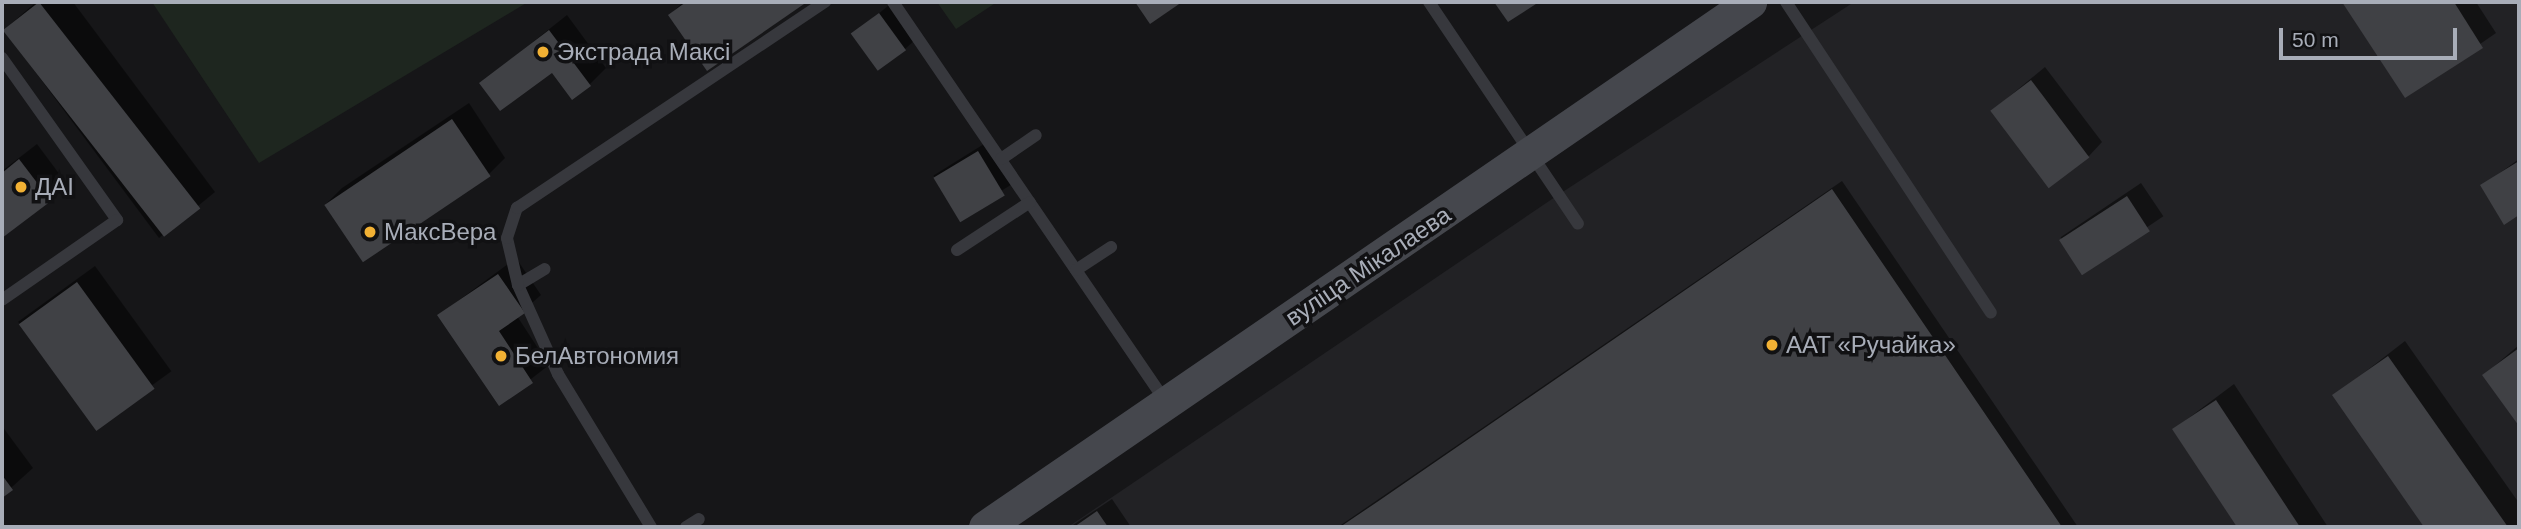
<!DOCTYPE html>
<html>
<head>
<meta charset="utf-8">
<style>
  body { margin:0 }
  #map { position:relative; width:2521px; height:529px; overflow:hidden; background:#161618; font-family:Arial,sans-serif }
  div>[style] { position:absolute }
  .built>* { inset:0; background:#222225 }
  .green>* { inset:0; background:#1e261f }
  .shadow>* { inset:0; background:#0007; transform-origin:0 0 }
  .building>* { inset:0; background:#404145; transform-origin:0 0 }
  .lane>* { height:12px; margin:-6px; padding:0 6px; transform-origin:6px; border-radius:6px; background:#37383d }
  .secondary>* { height:33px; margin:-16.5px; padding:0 16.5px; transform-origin:16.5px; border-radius:16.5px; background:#45474d }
  .dots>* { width:19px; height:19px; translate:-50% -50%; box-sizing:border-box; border:4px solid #111113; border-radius:50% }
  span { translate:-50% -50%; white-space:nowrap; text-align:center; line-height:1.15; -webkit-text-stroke:7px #111113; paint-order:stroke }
  .poi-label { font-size:24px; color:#a8adb8 }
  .left { translate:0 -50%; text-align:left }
  .street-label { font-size:24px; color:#a8adb8 }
  .frame { position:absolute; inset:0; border:4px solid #a8adb8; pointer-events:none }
  .scale { position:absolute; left:2279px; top:28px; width:178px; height:32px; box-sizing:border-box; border:4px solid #a8adb8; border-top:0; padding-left:9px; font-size:21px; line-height:24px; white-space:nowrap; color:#a8adb8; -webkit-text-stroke:5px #111113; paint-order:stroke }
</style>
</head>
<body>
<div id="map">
  <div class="built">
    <i style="clip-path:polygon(1854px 2px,2519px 2px,2519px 527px,1068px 527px,1558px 195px)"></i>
  </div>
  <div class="green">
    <i style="clip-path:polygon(152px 2px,528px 2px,259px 163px)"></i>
    <i style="clip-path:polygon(937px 2px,997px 2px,956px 29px)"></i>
  </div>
  <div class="shadow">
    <i style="clip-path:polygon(36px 2px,73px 2px,215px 192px,159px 238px,4px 30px)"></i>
    <i style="clip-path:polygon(683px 2px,804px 2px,708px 69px,670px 15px)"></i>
    <i style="clip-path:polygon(2345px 2px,2476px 2px,2496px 33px,2405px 96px)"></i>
    <i style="clip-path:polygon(889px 5px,915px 40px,905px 49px,853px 35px)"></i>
    <i style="clip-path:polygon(567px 15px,606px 68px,589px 85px,552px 71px,481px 83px)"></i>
    <i style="clip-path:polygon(2045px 67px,2102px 142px,2089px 156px,1993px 110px)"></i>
    <i style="clip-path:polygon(469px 103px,505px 158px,488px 175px,325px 205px,342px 188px)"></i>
    <i style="left:992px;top:139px;width:49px;height:69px;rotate:58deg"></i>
    <i style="clip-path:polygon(37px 144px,66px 183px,2px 236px,2px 171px)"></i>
    <i style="clip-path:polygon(2519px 159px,2519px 213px,2505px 222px,2482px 186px)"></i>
    <i style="clip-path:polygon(1842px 181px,2078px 527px,1338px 527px)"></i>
    <i style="left:2141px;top:183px;width:40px;height:97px;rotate:56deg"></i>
    <i style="clip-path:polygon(516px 258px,541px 295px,517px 316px,549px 365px,499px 404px,439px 315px)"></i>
    <i style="left:95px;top:266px;width:130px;height:95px;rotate:54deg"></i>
    <i style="clip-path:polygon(2405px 341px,2519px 503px,2519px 527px,2426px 527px,2334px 396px)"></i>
    <i style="clip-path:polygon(2519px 345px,2519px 423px,2484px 375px)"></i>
    <i style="clip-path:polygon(2234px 384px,2328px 527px,2239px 527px,2174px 429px)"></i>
    <i style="clip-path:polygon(2px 426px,33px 468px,2px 496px)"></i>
    <i style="clip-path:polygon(1112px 499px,1131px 527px,1070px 527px)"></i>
  </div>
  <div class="building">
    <i style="left:39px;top:2px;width:262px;height:46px;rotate:52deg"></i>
    <i style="clip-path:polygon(686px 2px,803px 2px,804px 4px,707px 71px,668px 15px)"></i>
    <i style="clip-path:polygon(1135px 2px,1182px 2px,1150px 24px)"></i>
    <i style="clip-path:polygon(1494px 2px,1539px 2px,1508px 22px)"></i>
    <i style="clip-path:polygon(2342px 2px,2454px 2px,2483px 48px,2405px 98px)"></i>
    <i style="left:879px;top:13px;width:46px;height:35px;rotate:54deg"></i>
    <i style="clip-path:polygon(549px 30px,591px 86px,572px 100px,552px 73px,500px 111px,479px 83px)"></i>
    <i style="left:2031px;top:80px;width:97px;height:51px;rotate:53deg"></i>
    <i style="left:452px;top:119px;width:69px;height:154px;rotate:56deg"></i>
    <i style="left:978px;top:151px;width:52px;height:52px;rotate:59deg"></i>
    <i style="clip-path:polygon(19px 159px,51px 201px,2px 238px,2px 173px)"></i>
    <i style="clip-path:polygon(2519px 161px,2519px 215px,2504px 225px,2480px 185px)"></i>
    <i style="clip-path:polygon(1832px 189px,2062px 527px,1340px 527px,1380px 500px)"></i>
    <i style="left:2127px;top:196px;width:42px;height:81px;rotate:57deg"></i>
    <i style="clip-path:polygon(498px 274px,525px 313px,499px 331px,533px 383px,499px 406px,437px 315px)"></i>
    <i style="left:77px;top:282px;width:132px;height:72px;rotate:54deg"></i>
    <i style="clip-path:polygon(2519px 348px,2519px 426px,2482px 375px)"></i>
    <i style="clip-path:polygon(2388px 356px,2508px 527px,2424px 527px,2332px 395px)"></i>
    <i style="clip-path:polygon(2216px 400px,2300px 527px,2237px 527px,2172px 429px)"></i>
    <i style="clip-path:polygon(2px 475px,13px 490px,2px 498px)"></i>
    <i style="clip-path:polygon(1097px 511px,1108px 527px,1074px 527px)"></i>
  </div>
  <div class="lane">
    <i style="left:893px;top:2px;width:482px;rotate:55.7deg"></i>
    <i style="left:1429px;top:2px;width:267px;rotate:56.1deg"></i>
    <i style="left:1786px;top:2px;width:372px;rotate:56.6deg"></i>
    <i style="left:2px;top:58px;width:199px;rotate:54.6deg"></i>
    <i style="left:117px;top:220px;width:140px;rotate:145.2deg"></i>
    <i style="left:1001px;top:159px;width:42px;rotate:-34.4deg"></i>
    <i style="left:957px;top:250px;width:87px;rotate:-33.3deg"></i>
    <i style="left:1076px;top:270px;width:42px;rotate:-33.3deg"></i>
    <i style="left:518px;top:285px;width:31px;rotate:-31deg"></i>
    <i style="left:651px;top:527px;width:179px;rotate:-121.3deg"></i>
    <i style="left:558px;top:374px;width:98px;rotate:-114.2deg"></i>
    <i style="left:518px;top:285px;width:48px;rotate:-103.2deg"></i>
    <i style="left:507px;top:238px;width:32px;rotate:-72deg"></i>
    <i style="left:517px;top:208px;width:371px;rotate:-33.8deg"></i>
    <i style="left:686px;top:527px;width:15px;rotate:-32deg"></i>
  </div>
  <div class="secondary">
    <i style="left:985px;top:527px;width:928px;rotate:-34.46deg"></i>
  </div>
  <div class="dots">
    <i style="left:543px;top:52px;background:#f2b134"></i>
    <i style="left:21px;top:187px;background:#f2b134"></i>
    <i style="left:370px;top:232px;background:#f2b134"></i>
    <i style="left:1772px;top:345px;background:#f2b134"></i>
    <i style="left:501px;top:356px;background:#f2b134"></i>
  </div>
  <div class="poi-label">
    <span class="left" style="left:557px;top:52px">Экстрада Максі</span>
    <span class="left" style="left:35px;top:187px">ДАІ</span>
    <span class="left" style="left:384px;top:232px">МаксBepa</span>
    <span class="left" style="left:1786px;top:345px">ААТ «Ручайка»</span>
    <span class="left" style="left:515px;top:356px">БелАвтономия</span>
  </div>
  <div class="street-label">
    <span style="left:1368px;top:266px;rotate:-34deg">вуліца Мікалаева</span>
  </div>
  <div class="frame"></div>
  <div class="scale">50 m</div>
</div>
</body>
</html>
